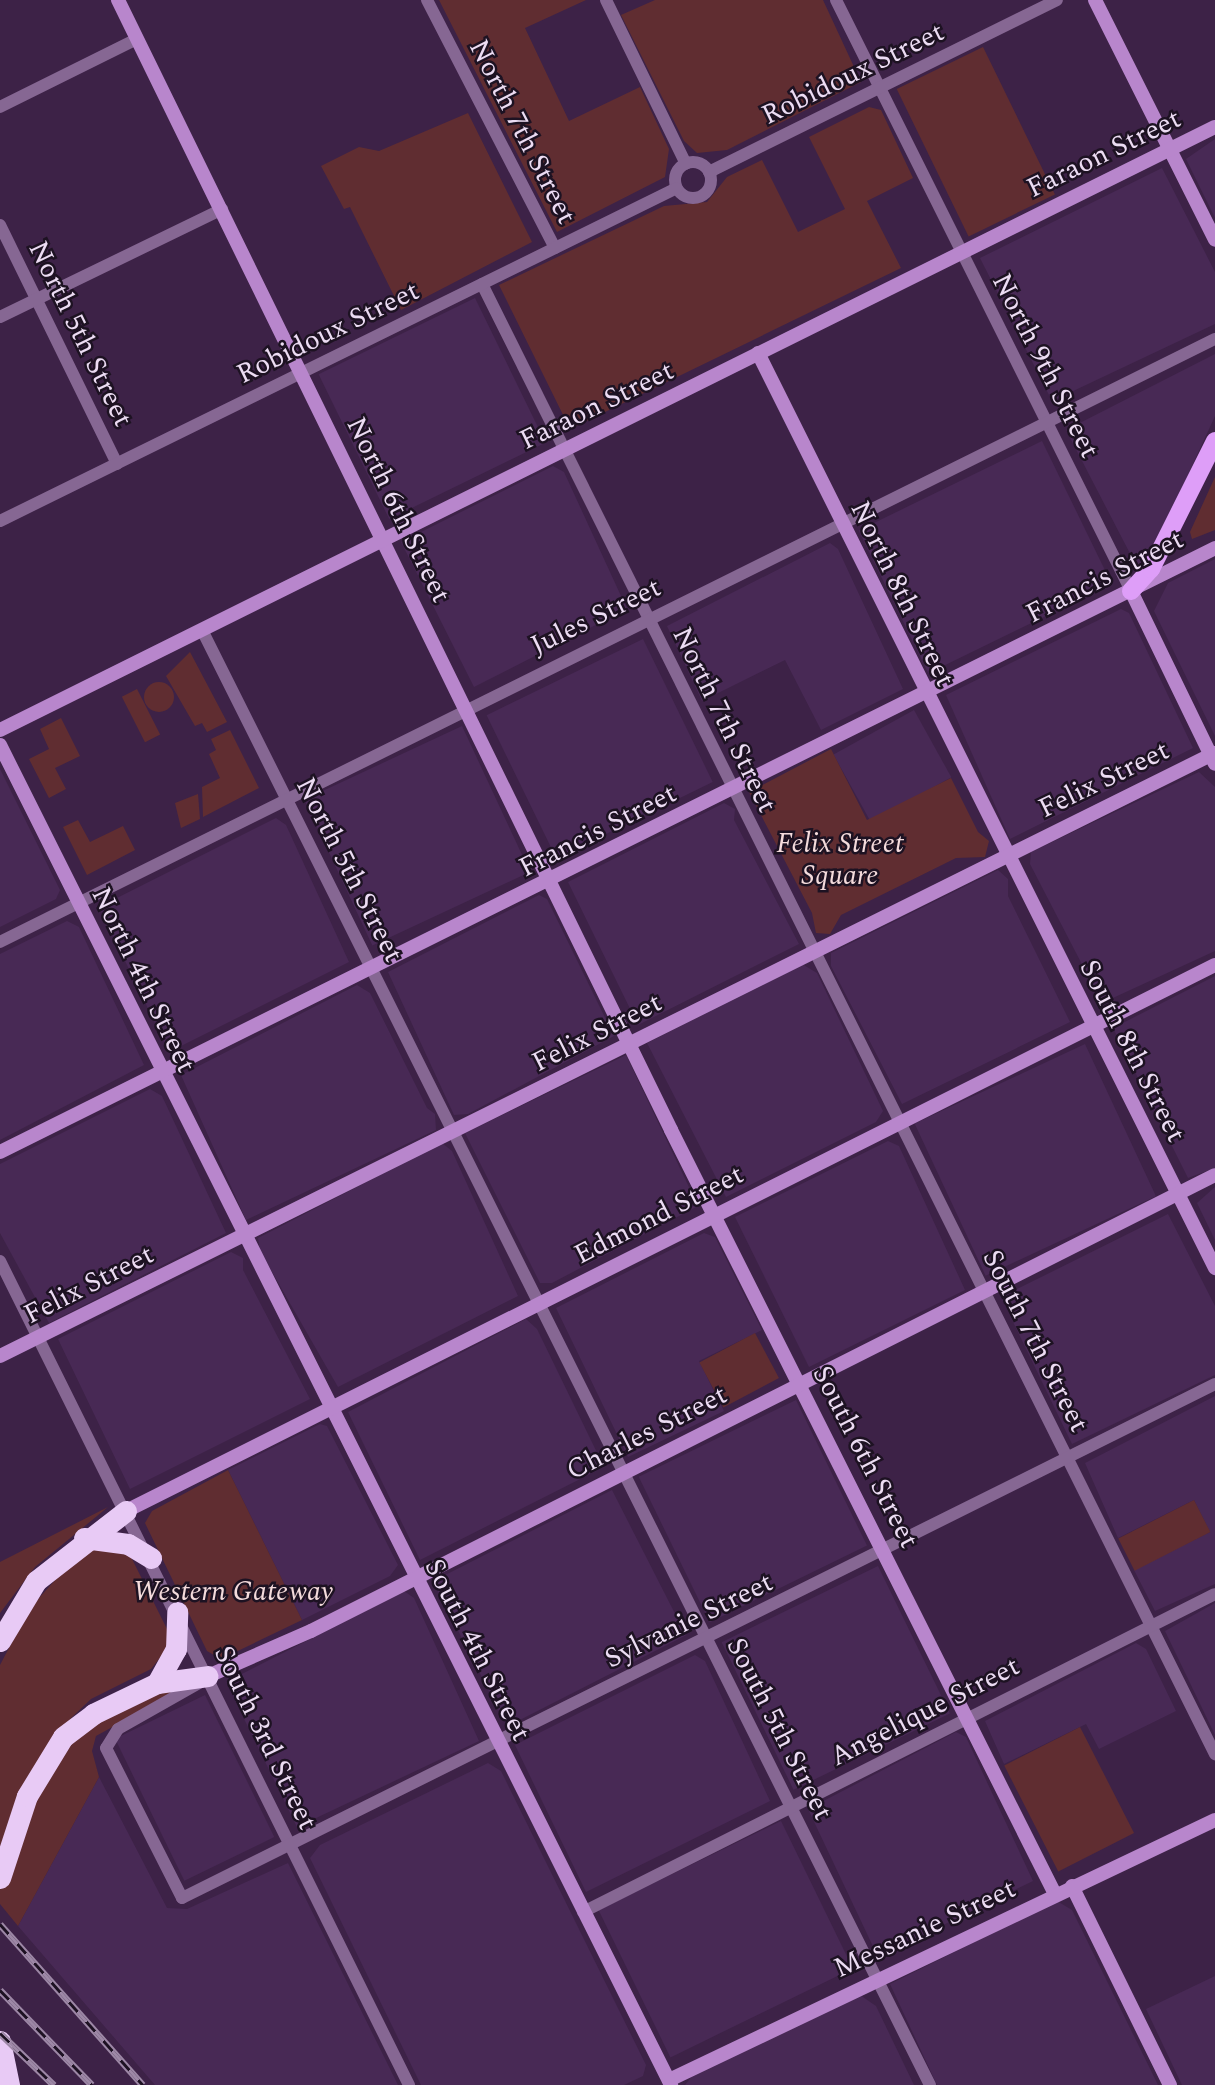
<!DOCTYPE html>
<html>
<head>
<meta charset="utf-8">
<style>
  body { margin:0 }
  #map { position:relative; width:1215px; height:2085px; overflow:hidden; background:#3d2247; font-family:Spectral,serif }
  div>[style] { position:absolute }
  .built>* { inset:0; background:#482955; transform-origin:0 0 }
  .green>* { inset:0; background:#602d31; transform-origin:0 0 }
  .round { border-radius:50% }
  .street>* { height:12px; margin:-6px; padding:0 6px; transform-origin:6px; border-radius:6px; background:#866793 }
  .street>.ring { margin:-6px; padding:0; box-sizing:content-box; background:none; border:12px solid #866793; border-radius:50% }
  .secondary>* { height:14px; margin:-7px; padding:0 7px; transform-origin:7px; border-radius:7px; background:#b886cc }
  .primary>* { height:18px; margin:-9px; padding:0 9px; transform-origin:9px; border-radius:9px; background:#de9ef8 }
  .highway>* { height:21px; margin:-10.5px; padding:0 10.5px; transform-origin:10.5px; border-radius:10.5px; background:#e8caf5 }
  .rail>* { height:7px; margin-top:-3.5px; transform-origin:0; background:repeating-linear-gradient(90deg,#1d1222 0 13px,#9d88a6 0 26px); box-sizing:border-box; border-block:2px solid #9d88a6 }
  span { translate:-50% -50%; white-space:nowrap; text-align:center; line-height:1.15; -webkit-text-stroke:5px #1d1222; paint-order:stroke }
  .street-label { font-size:28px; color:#ecdcf3 }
  .park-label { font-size:28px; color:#f4dbdc; font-style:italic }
</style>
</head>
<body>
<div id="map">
  <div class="built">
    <i style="clip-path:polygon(1215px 139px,1215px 218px,1186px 159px)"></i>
    <i style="clip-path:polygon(1162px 168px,1215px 272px,1215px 324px,1052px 401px,980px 258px)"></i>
    <i style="left:475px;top:298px;width:161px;height:174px;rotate:64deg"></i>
    <i style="clip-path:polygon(1215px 354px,1215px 416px,1149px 560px,1137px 567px,1066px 430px)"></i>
    <i style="left:1042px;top:441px;width:159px;height:204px;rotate:64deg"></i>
    <i style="clip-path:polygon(553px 466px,564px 472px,627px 609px,474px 687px,401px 542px)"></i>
    <i style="clip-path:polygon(830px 543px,838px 549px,903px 689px,821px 730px,785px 660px,702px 701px,667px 626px)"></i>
    <i style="clip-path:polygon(1215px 559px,1215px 736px,1154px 611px,1168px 583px)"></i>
    <i style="clip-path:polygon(1121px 609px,1129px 613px,1193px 748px,1010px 839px,946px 695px)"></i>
    <i style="left:643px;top:639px;width:159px;height:174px;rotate:64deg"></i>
    <i style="left:914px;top:710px;width:77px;height:92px;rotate:61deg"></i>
    <i style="left:462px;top:726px;width:161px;height:174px;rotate:65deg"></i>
    <i style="clip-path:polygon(0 769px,60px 890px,56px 899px,0 927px)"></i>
    <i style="clip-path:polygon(1199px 772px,1215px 787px,1215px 951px,1102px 1003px,1030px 864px,1031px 852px)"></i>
    <i style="clip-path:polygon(724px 803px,735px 809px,734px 820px,799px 944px,638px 1025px,568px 882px)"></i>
    <i style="clip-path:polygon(276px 818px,286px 825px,349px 962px,169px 1052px,99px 907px)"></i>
    <i style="clip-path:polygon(998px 870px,1008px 879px,1008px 896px,1070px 1022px,902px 1104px,831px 966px,831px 953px)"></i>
    <i style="clip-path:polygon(539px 895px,547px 899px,614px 1036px,468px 1114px,454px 1115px,388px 972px)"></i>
    <i style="clip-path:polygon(67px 921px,79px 927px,144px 1065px,0 1140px,0 954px)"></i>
    <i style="clip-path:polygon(802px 964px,817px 973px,883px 1111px,876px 1122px,726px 1197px,647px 1043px)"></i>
    <i style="clip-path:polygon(1215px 976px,1215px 1168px,1188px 1178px,1113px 1028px)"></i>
    <i style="clip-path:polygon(357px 985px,370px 993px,427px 1108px,435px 1114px,436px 1130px,246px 1220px,181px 1075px)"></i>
    <i style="left:1085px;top:1044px;width:168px;height:188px;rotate:65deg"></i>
    <i style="clip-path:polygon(626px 1055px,698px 1206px,552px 1283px,540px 1283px,465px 1133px)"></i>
    <i style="clip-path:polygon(150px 1089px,162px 1096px,226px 1233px,49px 1323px,0 1233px,0 1164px)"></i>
    <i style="clip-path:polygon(888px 1141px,899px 1146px,965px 1290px,809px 1367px,735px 1217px)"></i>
    <i style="clip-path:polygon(442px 1143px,452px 1151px,518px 1296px,338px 1387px,260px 1251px,258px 1238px)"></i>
    <i style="clip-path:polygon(1215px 1187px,1215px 1240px,1197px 1203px)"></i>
    <i style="clip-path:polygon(1168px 1214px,1215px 1306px,1215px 1375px,1072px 1444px,1001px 1297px)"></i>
    <i style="clip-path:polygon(704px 1233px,715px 1237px,762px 1330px,699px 1361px,724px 1411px,628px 1457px,556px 1308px)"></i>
    <i style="clip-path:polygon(231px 1252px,243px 1258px,243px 1270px,310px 1399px,130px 1489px,58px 1339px)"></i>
    <i style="clip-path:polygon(526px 1319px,537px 1329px,604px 1467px,420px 1560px,348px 1412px)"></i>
    <i style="clip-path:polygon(1215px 1396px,1215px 1584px,1155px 1611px,1134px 1570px,1210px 1532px,1194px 1500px,1118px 1538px,1085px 1463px)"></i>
    <i style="left:796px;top:1400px;width:162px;height:175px;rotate:64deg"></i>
    <i style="clip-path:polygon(320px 1424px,327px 1426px,398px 1565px,390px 1576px,302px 1620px,228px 1470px)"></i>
    <i style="left:612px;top:1490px;width:163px;height:201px;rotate:63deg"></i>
    <i style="left:878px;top:1566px;width:164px;height:174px;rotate:64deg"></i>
    <i style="clip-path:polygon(404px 1591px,414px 1598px,479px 1741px,297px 1827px,226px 1682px)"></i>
    <i style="clip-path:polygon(1215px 1603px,1215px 1735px,1165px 1631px)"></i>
    <i style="clip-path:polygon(1136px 1643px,1146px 1649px,1176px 1711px,1099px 1749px,1086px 1724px,1004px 1764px,985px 1721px)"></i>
    <i style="clip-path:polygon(695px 1655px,705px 1661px,770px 1801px,586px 1892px,515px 1745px)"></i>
    <i style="left:205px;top:1695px;width:158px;height:100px;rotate:64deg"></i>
    <i style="clip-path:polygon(956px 1732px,966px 1737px,1033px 1881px,878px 1957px,808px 1809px)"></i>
    <i style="clip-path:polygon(488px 1763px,501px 1771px,646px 2065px,643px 2076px,624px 2085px,421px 2085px,310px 1858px,320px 1845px)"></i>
    <i style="clip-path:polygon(99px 1777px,167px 1908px,187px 1909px,288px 1863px,398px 2085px,155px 2085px,18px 1926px)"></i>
    <i style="left:781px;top:1821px;width:164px;height:203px;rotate:64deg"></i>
    <i style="clip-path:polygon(1057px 1901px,1072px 1910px,1158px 2085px,937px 2085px,890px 1984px)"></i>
    <i style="clip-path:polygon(1215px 1976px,1215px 2085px,1182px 2085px,1146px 2009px)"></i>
    <i style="clip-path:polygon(860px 1995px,876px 2006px,914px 2085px,685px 2085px,693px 2075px)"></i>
  </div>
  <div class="green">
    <i style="clip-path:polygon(439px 0,586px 0,525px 28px,569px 121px,640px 87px,669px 149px,665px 177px,557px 232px)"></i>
    <i style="clip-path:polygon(655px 0,823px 0,861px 82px,727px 150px,697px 153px,684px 141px,621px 15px)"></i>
    <i style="left:983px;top:47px;width:164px;height:96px;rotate:64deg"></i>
    <i style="clip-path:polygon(869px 107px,881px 110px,913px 178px,867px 201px,901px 268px,570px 429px,499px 285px,664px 206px,707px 202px,727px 177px,762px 160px,798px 232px,845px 209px,809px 137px)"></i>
    <i style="clip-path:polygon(468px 113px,532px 242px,401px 310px,350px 207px,344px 209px,321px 166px,359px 147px,379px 151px)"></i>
    <i style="clip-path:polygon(1215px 477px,1215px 530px,1192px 539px,1190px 532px)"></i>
    <i style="clip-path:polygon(190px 652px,227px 722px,207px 732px,202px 723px,195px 726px,166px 676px)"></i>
    <i class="round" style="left:144px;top:682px;width:30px;height:30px"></i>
    <i style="left:137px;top:689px;width:51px;height:17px;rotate:63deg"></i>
    <i style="clip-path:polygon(61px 718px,80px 756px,55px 768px,66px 789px,49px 798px,29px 759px,49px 749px,40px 729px)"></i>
    <i style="clip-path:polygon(230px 730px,259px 788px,203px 817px,202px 787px,220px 778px,209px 754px,216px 750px,211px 739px)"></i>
    <i style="clip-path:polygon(831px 749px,867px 820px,951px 778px,978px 832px,989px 841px,985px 857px,956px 858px,841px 915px,830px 934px,816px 933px,812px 913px,749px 792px)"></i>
    <i style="clip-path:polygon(198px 794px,200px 819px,181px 828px,175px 803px)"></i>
    <i style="clip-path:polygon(78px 820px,90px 842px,123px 826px,135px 850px,87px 875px,63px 827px)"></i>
    <i style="left:755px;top:1333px;width:51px;height:63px;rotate:62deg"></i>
    <i style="clip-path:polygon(228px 1470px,302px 1620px,221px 1659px,207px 1651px,145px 1523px,152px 1511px)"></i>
    <i style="left:1194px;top:1500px;width:36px;height:85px;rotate:63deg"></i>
    <i style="clip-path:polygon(108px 1507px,35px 1567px,0 1613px,0 1562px)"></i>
    <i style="clip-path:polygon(84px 1548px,129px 1553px,169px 1633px,167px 1649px,151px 1669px,91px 1699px,70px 1719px,189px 1685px,96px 1736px,92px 1751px,99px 1777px,18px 1926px,0 1904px,0 1665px,30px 1608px)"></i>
    <i style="left:1080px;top:1727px;width:119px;height:85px;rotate:63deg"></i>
  </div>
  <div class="street">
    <i style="left:427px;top:0;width:279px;rotate:62.7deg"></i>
    <i style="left:606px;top:0;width:182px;rotate:64deg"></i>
    <i style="left:836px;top:0;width:661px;rotate:63.47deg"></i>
    <i style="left:0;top:107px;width:153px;rotate:-26.4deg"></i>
    <i class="ring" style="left:675px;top:162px;width:24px;height:24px"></i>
    <i style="left:709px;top:172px;width:388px;rotate:-26.3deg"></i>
    <i style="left:0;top:225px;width:266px;rotate:63.9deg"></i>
    <i style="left:482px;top:284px;width:1643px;rotate:63.5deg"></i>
    <i style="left:0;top:317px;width:247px;rotate:-25.9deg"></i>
    <i style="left:0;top:521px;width:754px;rotate:-26.19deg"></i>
    <i style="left:202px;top:630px;width:1627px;rotate:63.42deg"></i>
    <i style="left:0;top:942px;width:1356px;rotate:-26.4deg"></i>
    <i style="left:0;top:1261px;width:920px;rotate:63.6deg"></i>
    <i style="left:206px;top:1679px;width:101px;rotate:150.4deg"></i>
    <i style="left:118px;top:1729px;width:22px;rotate:122deg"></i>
    <i style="left:106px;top:1748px;width:168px;rotate:63.1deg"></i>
    <i style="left:182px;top:1898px;width:1154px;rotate:-26.45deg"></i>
    <i style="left:583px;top:1912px;width:707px;rotate:-26.71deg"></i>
  </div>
  <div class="secondary">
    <i style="left:118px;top:0;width:1258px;rotate:63.92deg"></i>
    <i style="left:671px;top:1130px;width:855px;rotate:63.32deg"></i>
    <i style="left:1095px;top:0;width:268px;rotate:63.4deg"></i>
    <i style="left:758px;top:353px;width:1023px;rotate:63.46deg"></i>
    <i style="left:1131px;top:591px;width:192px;rotate:64.1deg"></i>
    <i style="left:0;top:730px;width:1356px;rotate:-26.4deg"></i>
    <i style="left:0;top:745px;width:1499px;rotate:63.4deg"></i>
    <i style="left:0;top:1152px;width:1357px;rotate:-26.43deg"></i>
    <i style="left:0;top:1356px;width:1356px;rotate:-26.4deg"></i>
    <i style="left:126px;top:1511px;width:1218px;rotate:-26.63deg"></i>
    <i style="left:208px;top:1676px;width:112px;rotate:-23.6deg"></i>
    <i style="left:311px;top:1631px;width:1012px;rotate:-26.77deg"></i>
    <i style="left:1072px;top:1886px;width:222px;rotate:63.8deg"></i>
    <i style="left:669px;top:2080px;width:605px;rotate:-25.46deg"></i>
  </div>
  <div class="primary">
    <i style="left:1131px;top:591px;width:30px;rotate:-48deg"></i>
    <i style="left:1151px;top:569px;width:143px;rotate:-63.4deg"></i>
  </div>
  <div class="highway">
    <i style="left:84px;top:1538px;width:44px;rotate:7.8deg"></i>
    <i style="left:128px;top:1544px;width:27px;rotate:31deg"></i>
    <i style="left:0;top:1641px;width:70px;rotate:-59deg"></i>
    <i style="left:36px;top:1581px;width:114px;rotate:-37.9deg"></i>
    <i style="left:157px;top:1683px;width:39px;rotate:-61deg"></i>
    <i style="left:176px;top:1649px;width:37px;rotate:-88deg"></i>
    <i style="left:0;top:1878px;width:86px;rotate:-71.8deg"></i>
    <i style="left:27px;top:1796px;width:69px;rotate:-58.6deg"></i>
    <i style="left:63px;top:1737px;width:38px;rotate:-37deg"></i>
    <i style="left:93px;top:1714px;width:71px;rotate:-25.8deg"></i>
    <i style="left:157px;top:1683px;width:51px;rotate:-7.8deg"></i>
    <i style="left:0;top:2041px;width:45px;rotate:78.4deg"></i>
  </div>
  <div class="rail">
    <i style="left:0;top:1924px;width:215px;rotate:48.4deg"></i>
    <i style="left:0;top:1990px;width:132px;rotate:45.9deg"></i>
    <i style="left:0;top:2033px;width:75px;rotate:43.9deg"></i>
  </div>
  <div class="street-label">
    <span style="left:853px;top:74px;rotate:-26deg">Robidoux Street</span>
    <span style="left:522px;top:132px;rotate:63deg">North 7th Street</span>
    <span style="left:1104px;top:154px;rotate:-26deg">Faraon Street</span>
    <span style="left:328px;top:333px;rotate:-26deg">Robidoux Street</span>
    <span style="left:80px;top:334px;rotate:64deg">North 5th Street</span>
    <span style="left:1045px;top:366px;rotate:63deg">North 9th Street</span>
    <span style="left:597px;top:406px;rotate:-26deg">Faraon Street</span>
    <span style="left:398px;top:510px;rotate:64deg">North 6th Street</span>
    <span style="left:1105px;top:577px;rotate:-27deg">Francis Street</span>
    <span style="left:902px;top:594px;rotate:64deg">North 8th Street</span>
    <span style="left:596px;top:617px;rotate:-26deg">Jules Street</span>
    <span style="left:724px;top:720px;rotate:64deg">North 7th Street</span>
    <span style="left:1104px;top:780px;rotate:-26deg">Felix Street</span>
    <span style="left:598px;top:831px;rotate:-27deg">Francis Street</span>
    <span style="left:349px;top:870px;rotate:63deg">North 5th Street</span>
    <span style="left:143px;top:980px;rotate:64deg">North 4th Street</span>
    <span style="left:597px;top:1033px;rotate:-27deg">Felix Street</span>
    <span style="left:1132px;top:1051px;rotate:63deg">South 8th Street</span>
    <span style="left:659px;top:1215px;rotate:-27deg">Edmond Street</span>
    <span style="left:89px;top:1285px;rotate:-27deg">Felix Street</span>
    <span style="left:1035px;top:1341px;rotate:63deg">South 7th Street</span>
    <span style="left:647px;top:1433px;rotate:-27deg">Charles Street</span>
    <span style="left:865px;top:1457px;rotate:63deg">South 6th Street</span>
    <span style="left:689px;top:1621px;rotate:-26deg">Sylvanie Street</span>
    <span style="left:477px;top:1650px;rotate:63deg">South 4th Street</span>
    <span style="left:925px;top:1712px;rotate:-27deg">Angelique Street</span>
    <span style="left:779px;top:1729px;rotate:63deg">South 5th Street</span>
    <span style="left:265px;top:1738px;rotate:64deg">South 3rd Street</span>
    <span style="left:925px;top:1929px;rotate:-25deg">Messanie Street</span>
  </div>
  <div class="park-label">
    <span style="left:840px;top:860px">Felix Street<br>Square</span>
    <span style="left:233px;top:1592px">Western Gateway</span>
  </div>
</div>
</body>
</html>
